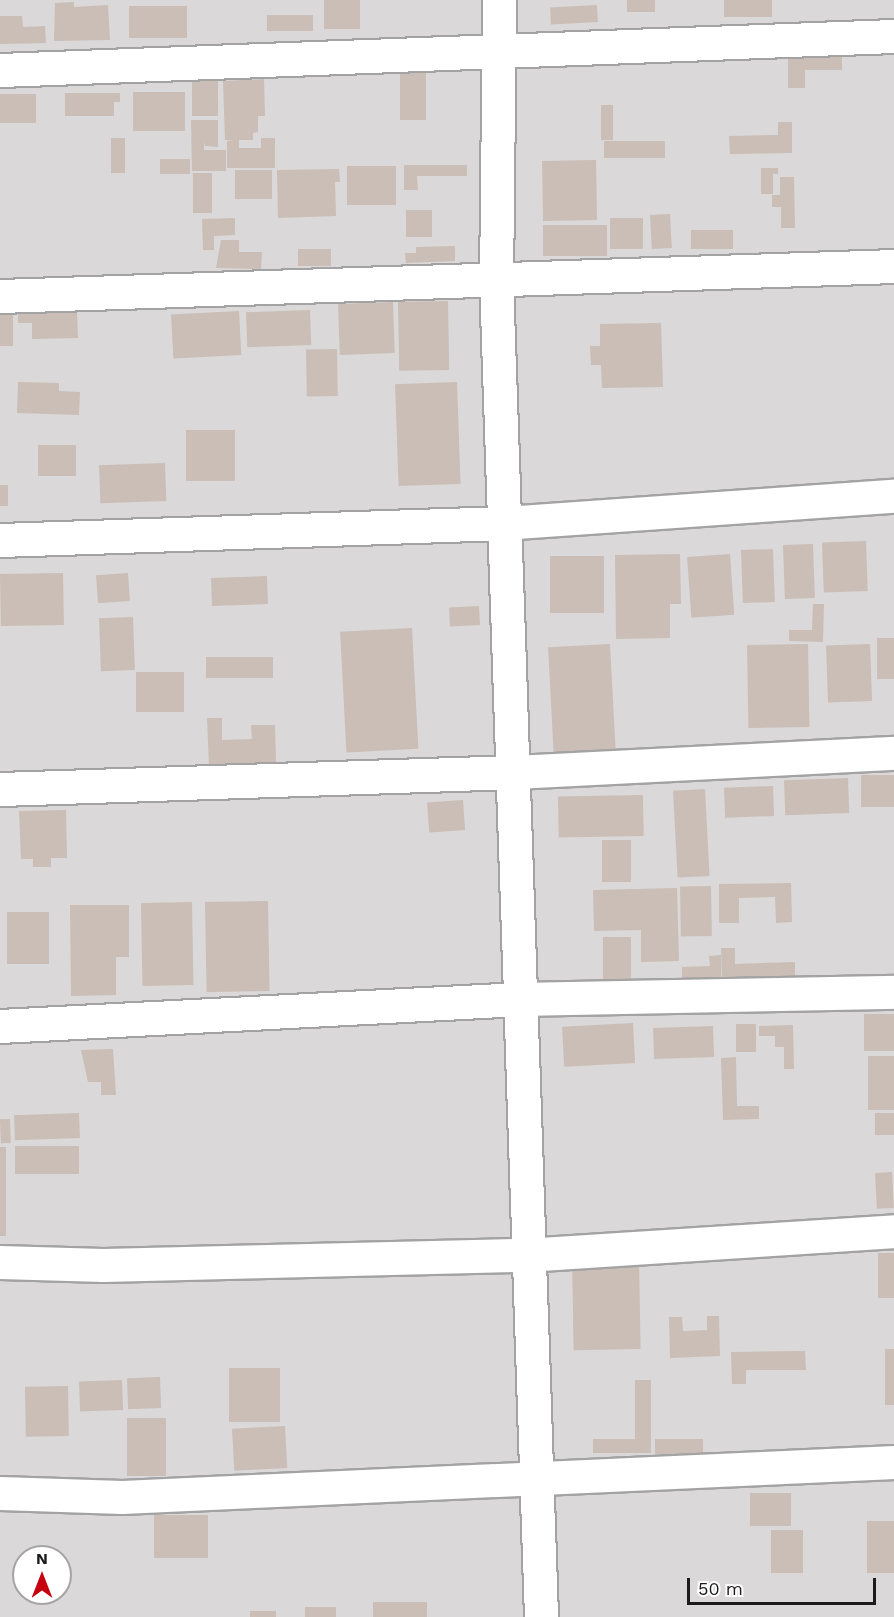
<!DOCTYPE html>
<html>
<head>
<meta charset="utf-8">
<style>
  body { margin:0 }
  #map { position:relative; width:894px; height:1617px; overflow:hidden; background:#eee9e0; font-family:"Work Sans",sans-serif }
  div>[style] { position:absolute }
  .residential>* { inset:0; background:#dad8d9 }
  .building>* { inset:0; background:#cabeb6; transform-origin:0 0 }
  .roads { filter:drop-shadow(2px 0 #a3a3a3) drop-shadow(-2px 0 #a3a3a3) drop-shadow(0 2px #a3a3a3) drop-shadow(0 -2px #a3a3a3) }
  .minor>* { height:33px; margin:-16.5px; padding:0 16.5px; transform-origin:16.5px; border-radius:16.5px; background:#fff }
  span { translate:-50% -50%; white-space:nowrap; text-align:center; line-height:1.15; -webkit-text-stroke:6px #fff; paint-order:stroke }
  .north { position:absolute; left:12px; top:1545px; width:60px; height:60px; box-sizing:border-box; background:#fff; border:2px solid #a4a4a4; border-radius:50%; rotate:0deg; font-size:16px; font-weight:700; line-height:24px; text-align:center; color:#1c1c1c }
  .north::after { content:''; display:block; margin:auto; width:21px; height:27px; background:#c7000f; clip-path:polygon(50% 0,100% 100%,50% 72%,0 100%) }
  .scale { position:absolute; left:687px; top:1578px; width:189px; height:27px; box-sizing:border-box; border:3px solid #1c1c1c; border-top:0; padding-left:8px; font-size:18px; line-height:21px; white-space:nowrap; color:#1c1c1c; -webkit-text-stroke:4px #fff; paint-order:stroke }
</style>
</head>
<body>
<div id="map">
  <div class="residential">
    <i style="clip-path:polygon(evenodd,0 0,894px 0,894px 1617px,0 1617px,0 0,24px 1557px,60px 1557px,60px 1593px,24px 1593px,24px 1557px)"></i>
  </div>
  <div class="building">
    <i style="left:324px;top:0;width:36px;height:29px"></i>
    <i style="left:627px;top:0;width:28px;height:12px"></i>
    <i style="left:724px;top:0;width:48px;height:17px"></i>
    <i style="clip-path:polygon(74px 2px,74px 7px,108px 5px,110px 40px,54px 41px,55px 3px)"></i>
    <i style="left:597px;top:5px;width:17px;height:47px;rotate:87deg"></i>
    <i style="left:187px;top:6px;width:32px;height:58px;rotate:90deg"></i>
    <i style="left:313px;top:15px;width:16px;height:46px;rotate:90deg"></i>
    <i style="clip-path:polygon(0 16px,22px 16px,23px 27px,45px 26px,46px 43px,0 44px)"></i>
    <i style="clip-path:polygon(788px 54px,842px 54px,842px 70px,805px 70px,805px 88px,788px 88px)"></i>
    <i style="left:400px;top:71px;width:26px;height:49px"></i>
    <i style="clip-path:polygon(264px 79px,265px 116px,258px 116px,258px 132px,253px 133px,253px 140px,239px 140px,239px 148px,261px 148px,261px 138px,275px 138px,275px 168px,227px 168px,227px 141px,234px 140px,225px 140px,223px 81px)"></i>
    <i style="left:218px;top:80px;width:36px;height:26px;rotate:90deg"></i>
    <i style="left:133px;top:92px;width:52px;height:39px"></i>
    <i style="clip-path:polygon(65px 93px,120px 93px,120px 102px,114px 102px,114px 116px,65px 116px)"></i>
    <i style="left:0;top:94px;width:36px;height:29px"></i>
    <i style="left:601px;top:105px;width:12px;height:35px"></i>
    <i style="clip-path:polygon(191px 120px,218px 120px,218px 147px,205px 146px,204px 142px,204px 150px,226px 150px,226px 171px,192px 171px)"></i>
    <i style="clip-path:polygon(778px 122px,792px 122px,792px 153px,730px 154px,729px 136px,778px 135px)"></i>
    <i style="left:111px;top:138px;width:14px;height:35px"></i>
    <i style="left:665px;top:141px;width:17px;height:61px;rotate:90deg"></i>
    <i style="left:190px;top:159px;width:15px;height:30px;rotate:90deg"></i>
    <i style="left:596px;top:160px;width:60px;height:54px;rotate:89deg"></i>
    <i style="clip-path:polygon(404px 165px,467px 165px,467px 176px,417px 176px,418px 190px,404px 190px)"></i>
    <i style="left:347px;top:166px;width:49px;height:39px"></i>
    <i style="clip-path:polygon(761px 168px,778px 168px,778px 174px,773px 174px,773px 194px,761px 194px)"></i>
    <i style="clip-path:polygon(339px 169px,340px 182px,335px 182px,336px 216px,278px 218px,277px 170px)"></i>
    <i style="left:235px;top:170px;width:37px;height:29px"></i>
    <i style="left:193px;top:173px;width:19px;height:40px"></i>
    <i style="clip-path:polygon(780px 177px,794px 177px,795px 228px,781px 228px,781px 207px,772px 207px,772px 195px,780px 195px)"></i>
    <i style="left:406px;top:210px;width:26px;height:27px"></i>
    <i style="left:670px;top:214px;width:34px;height:20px;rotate:87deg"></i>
    <i style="clip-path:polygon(235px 218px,235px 235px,214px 236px,214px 250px,203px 250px,202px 219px)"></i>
    <i style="left:610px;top:218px;width:33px;height:31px"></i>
    <i style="left:607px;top:225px;width:31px;height:64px;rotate:90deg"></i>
    <i style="left:691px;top:230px;width:42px;height:19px"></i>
    <i style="clip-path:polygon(221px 240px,239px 240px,239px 252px,262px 252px,261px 269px,216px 268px)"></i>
    <i style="clip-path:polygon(455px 246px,455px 261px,406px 263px,405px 253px,416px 253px,416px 247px)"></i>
    <i style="left:298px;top:249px;width:33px;height:17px"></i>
    <i style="left:448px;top:301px;width:69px;height:50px;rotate:89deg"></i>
    <i style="left:393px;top:302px;width:51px;height:55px;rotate:88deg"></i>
    <i style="left:310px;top:310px;width:35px;height:64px;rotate:88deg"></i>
    <i style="left:239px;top:311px;width:44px;height:68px;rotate:87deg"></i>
    <i style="clip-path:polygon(77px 312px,78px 338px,32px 339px,32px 323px,18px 323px,18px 313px)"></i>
    <i style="left:0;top:315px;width:13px;height:31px"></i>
    <i style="clip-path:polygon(661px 323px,663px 387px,602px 388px,601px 365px,591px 365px,590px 346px,600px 346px,600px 324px)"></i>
    <i style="left:337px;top:349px;width:47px;height:31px;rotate:89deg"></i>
    <i style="clip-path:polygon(18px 382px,59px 383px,59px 391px,80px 392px,79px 415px,17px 413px)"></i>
    <i style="left:457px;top:382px;width:102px;height:62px;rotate:88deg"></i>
    <i style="left:186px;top:430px;width:49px;height:51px"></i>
    <i style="left:38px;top:445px;width:38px;height:31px"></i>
    <i style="left:165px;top:463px;width:38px;height:66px;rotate:88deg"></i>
    <i style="left:0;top:485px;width:8px;height:21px"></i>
    <i style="left:866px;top:541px;width:50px;height:44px;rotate:88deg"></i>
    <i style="left:813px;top:544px;width:54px;height:30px;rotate:88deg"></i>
    <i style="left:773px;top:549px;width:53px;height:32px;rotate:88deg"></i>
    <i style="clip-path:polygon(680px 554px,681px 604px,670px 604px,670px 638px,616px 639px,615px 555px)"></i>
    <i style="left:730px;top:554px;width:61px;height:43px;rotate:86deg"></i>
    <i style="left:550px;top:556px;width:54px;height:57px"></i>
    <i style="left:63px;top:573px;width:52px;height:63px;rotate:89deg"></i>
    <i style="left:128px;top:573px;width:28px;height:32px;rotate:86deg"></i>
    <i style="left:267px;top:576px;width:28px;height:56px;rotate:88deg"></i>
    <i style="clip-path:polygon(813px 604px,824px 604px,823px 642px,789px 641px,789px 630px,812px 630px)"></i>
    <i style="left:479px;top:606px;width:19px;height:30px;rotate:87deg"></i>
    <i style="left:133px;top:617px;width:53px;height:34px;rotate:88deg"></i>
    <i style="left:412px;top:628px;width:121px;height:72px;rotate:87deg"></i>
    <i style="left:894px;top:638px;width:41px;height:17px;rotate:90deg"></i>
    <i style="left:610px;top:644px;width:106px;height:62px;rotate:87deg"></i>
    <i style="left:808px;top:644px;width:83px;height:61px;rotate:89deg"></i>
    <i style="left:870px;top:644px;width:57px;height:44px;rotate:88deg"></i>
    <i style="left:273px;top:657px;width:21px;height:67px;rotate:90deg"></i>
    <i style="left:136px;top:672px;width:48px;height:40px"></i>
    <i style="clip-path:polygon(207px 718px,222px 718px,222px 740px,252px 739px,251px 725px,275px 725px,276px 763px,209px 766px)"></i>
    <i style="left:894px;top:775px;width:32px;height:33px;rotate:90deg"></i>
    <i style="left:848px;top:778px;width:35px;height:64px;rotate:88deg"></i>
    <i style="left:773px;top:786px;width:30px;height:49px;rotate:88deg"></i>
    <i style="left:705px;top:789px;width:87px;height:32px;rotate:87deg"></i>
    <i style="left:643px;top:795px;width:41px;height:85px;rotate:89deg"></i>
    <i style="left:463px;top:800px;width:30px;height:36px;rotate:86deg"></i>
    <i style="clip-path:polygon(66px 810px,67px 858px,51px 858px,51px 867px,33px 867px,33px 859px,21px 859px,19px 811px)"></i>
    <i style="left:602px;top:840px;width:29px;height:42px"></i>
    <i style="clip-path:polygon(791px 883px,792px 922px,776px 923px,775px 897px,739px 898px,739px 923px,719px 923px,719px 884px)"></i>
    <i style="left:711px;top:886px;width:50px;height:31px;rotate:89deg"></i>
    <i style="clip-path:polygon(677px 888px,679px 961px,641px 962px,641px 930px,594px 931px,593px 890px)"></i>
    <i style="left:268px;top:901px;width:90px;height:63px;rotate:89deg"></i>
    <i style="left:192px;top:902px;width:83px;height:51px;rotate:89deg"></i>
    <i style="clip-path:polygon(70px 905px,129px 905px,129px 957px,116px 957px,116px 995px,71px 996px)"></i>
    <i style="left:7px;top:912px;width:42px;height:52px"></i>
    <i style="left:603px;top:937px;width:28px;height:50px"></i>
    <i style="clip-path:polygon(721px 948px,735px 948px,735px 964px,795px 962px,795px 979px,722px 981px)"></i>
    <i style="clip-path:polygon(721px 955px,721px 980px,682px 980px,682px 967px,710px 966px,709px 956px)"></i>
    <i style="left:894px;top:1014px;width:37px;height:30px;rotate:90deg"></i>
    <i style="left:633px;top:1023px;width:40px;height:71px;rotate:87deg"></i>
    <i style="left:736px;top:1024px;width:20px;height:28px"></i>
    <i style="clip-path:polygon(793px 1025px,794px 1069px,784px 1069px,784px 1047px,775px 1047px,775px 1036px,759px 1036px,759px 1026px)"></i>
    <i style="left:713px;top:1026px;width:31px;height:60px;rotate:88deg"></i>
    <i style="clip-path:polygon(113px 1049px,116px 1095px,101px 1095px,101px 1082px,88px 1082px,81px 1050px)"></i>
    <i style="left:868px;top:1056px;width:26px;height:54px"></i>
    <i style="clip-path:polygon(736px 1057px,737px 1106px,759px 1106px,759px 1119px,723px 1120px,721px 1058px)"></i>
    <i style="left:79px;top:1113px;width:25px;height:65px;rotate:88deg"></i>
    <i style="left:894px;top:1113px;width:22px;height:19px;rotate:90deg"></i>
    <i style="left:10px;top:1119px;width:24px;height:10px;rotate:88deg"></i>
    <i style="left:79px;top:1146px;width:28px;height:64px;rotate:90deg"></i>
    <i style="left:0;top:1147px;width:6px;height:89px"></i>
    <i style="left:892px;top:1172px;width:36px;height:17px;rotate:87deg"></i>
    <i style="left:894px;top:1253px;width:45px;height:16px;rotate:90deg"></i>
    <i style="left:639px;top:1258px;width:91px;height:67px;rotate:89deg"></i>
    <i style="clip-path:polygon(707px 1316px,719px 1316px,720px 1356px,670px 1358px,669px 1317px,682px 1317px,683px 1331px,707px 1330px)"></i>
    <i style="left:885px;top:1349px;width:9px;height:56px"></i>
    <i style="clip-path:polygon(805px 1351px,806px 1370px,746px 1370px,746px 1384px,732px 1384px,731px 1352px)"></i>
    <i style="left:229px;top:1368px;width:51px;height:54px"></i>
    <i style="left:160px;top:1377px;width:31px;height:33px;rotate:88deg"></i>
    <i style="left:122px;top:1380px;width:30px;height:43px;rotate:88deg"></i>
    <i style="clip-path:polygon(635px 1380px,651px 1380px,651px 1453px,593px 1453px,593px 1439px,635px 1439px)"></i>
    <i style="left:68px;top:1386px;width:50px;height:43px;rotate:89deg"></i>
    <i style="left:127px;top:1418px;width:39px;height:58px"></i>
    <i style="left:285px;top:1426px;width:42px;height:53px;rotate:87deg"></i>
    <i style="left:703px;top:1439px;width:15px;height:48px;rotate:90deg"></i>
    <i style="left:750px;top:1493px;width:41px;height:33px"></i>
    <i style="left:208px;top:1515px;width:43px;height:54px;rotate:90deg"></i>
    <i style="left:867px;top:1521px;width:27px;height:52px"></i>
    <i style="left:771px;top:1530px;width:32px;height:43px"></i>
    <i style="left:427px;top:1602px;width:15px;height:54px;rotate:90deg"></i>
    <i style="left:336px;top:1607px;width:10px;height:31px;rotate:90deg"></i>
    <i style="left:250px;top:1611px;width:26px;height:6px"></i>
  </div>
  <div class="roads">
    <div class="minor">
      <i style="left:499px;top:0;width:281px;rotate:90.6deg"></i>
      <i style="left:496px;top:281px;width:1337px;rotate:88.07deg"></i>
      <i style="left:0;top:70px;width:895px;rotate:-2.18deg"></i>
      <i style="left:0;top:296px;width:895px;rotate:-1.92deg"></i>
      <i style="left:0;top:540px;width:504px;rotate:-1.93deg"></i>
      <i style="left:504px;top:523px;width:391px;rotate:-4deg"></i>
      <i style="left:0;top:789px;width:516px;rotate:-1.89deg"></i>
      <i style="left:516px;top:772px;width:378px;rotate:-2.9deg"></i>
      <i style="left:0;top:1026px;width:522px;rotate:-2.97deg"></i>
      <i style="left:521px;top:999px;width:373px;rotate:-1.1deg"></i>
      <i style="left:0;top:1262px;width:103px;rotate:1.7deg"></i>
      <i style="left:103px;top:1265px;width:423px;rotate:-1.4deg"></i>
      <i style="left:526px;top:1255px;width:369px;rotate:-3.7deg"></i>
      <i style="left:0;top:1493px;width:122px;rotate:1.9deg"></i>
      <i style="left:122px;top:1497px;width:773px;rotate:-2.6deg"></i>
    </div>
  </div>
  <div class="north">N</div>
  <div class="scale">50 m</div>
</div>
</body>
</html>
